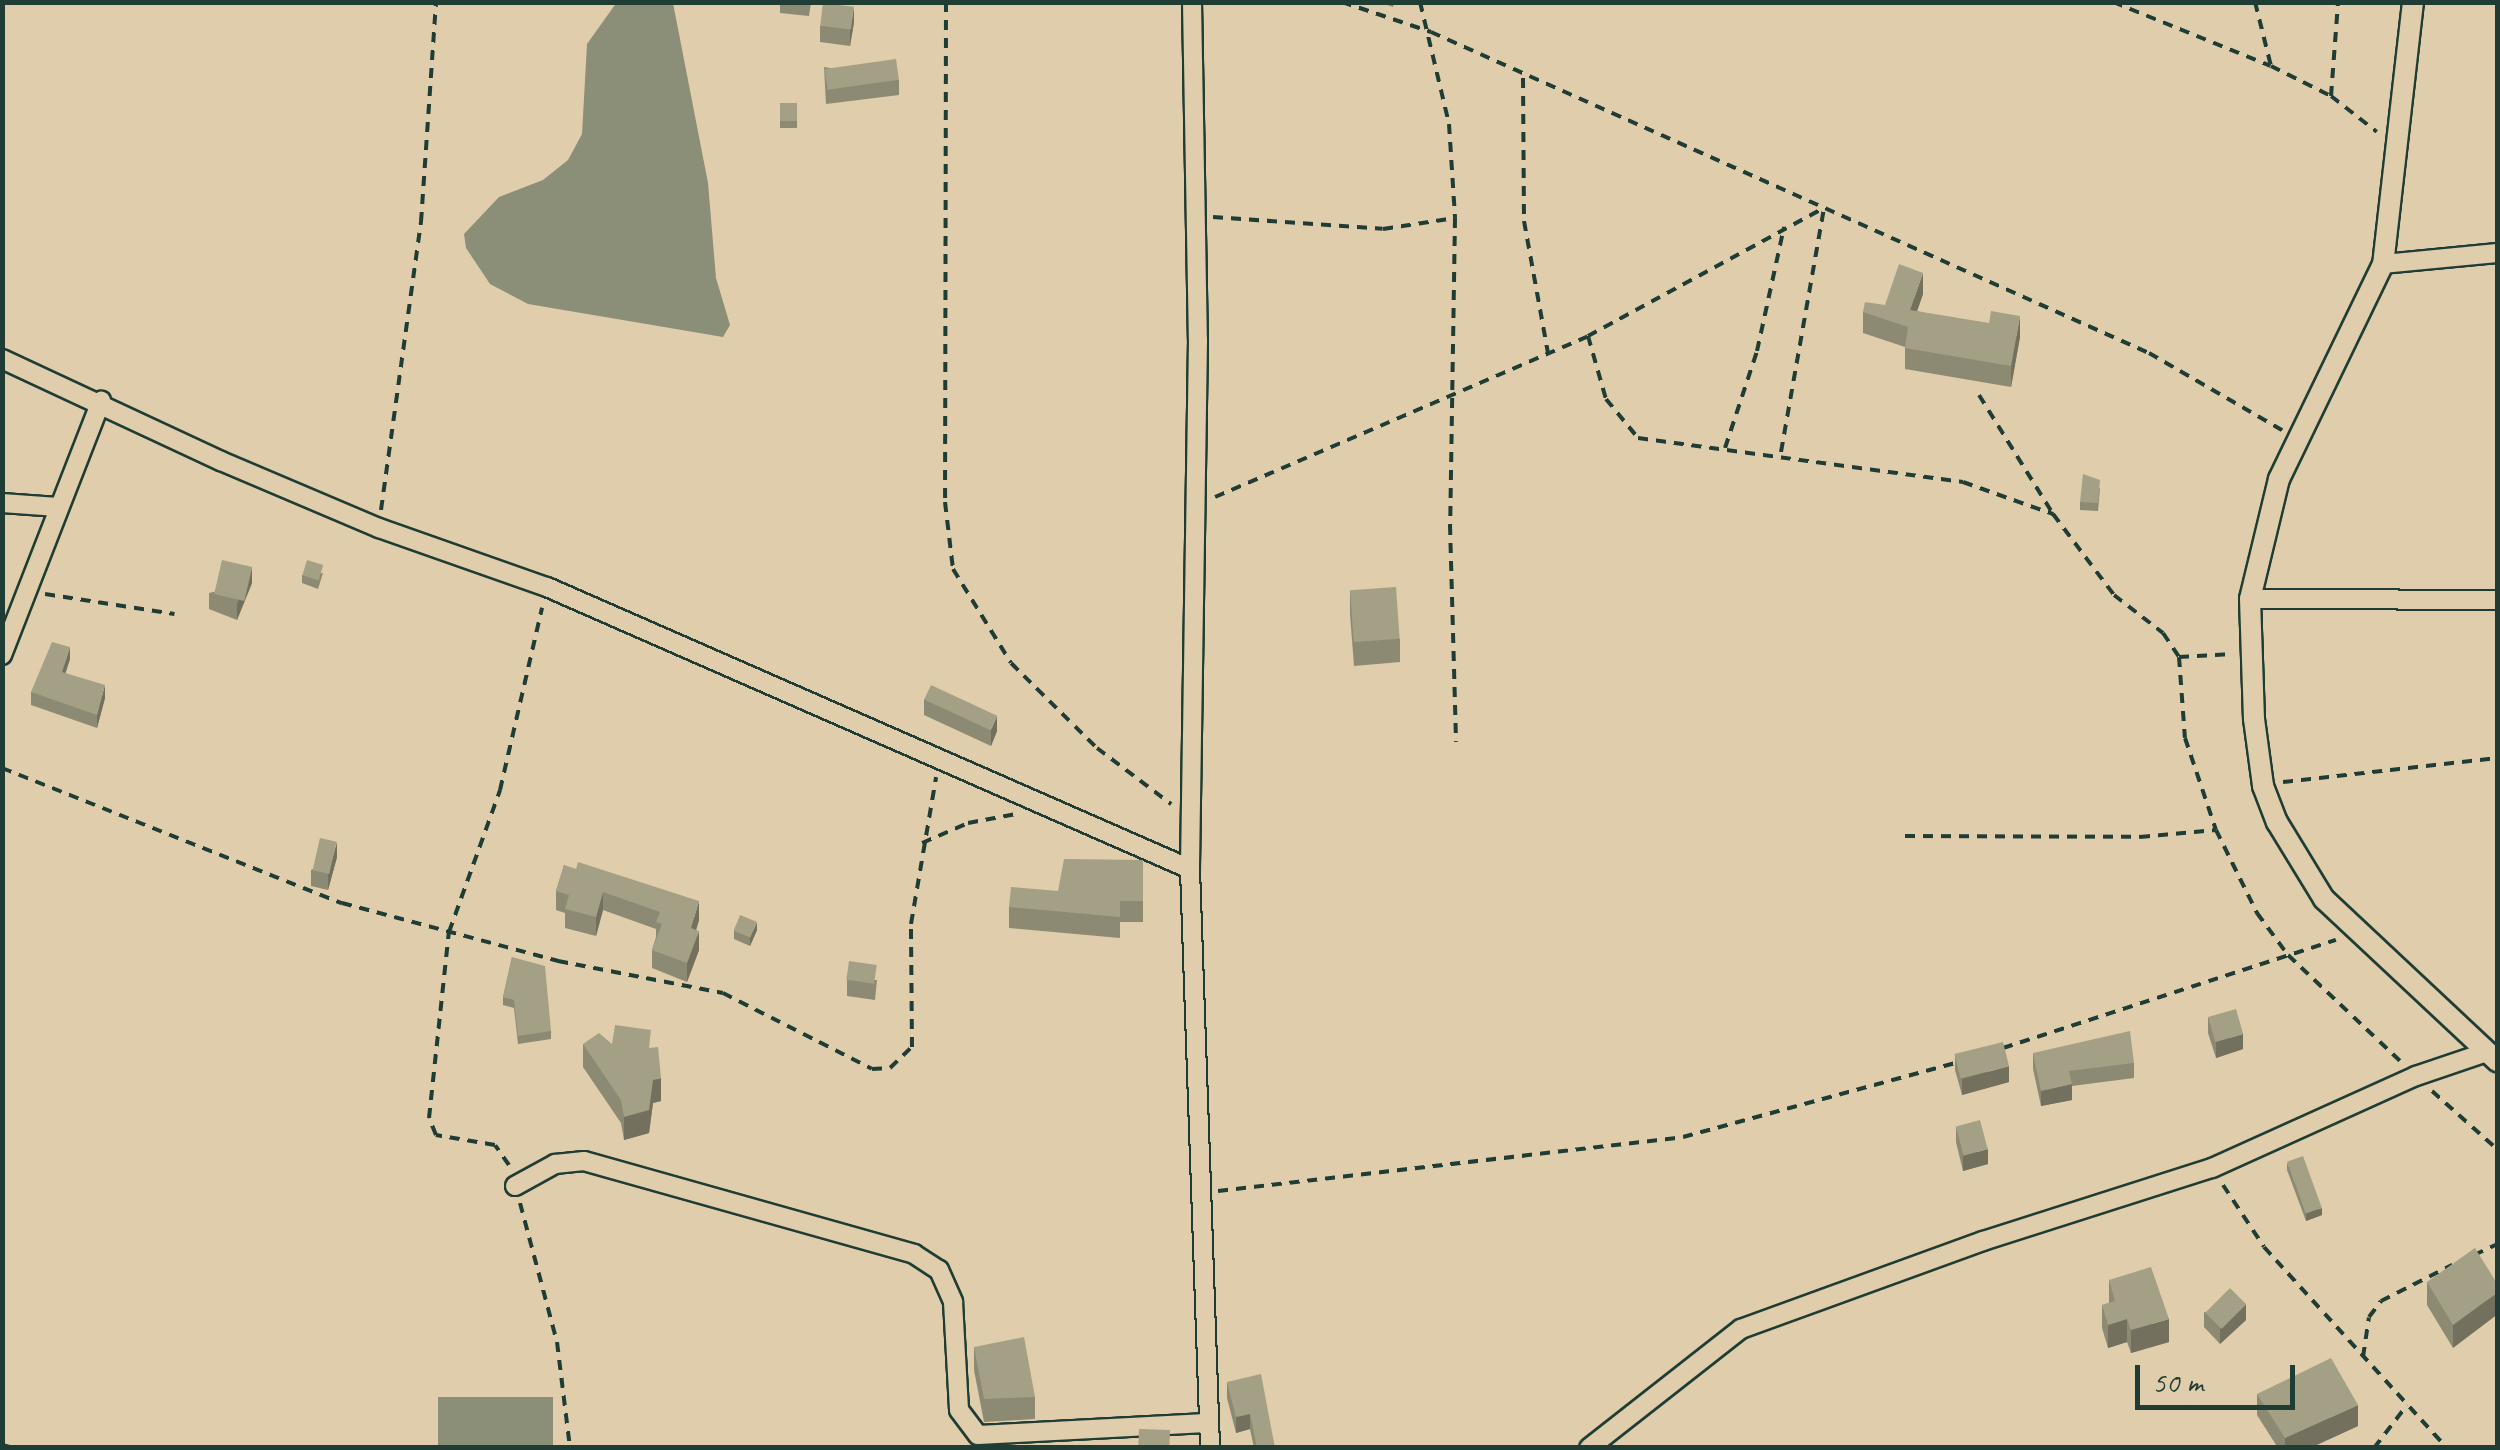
<!DOCTYPE html>
<html>
<head>
<meta charset="utf-8">
<style>
  body { margin:0 }
  #map { position:relative; width:2500px; height:1450px; overflow:hidden; background:#dfcdab; font-family:Caveat,sans-serif }
  div>[style] { position:absolute }
  .water>* { inset:0; background:#8c8f78; transform-origin:0 0 }
  .path>* { height:4px; margin-top:-2px; transform-origin:0; background:repeating-linear-gradient(90deg,#1f3d34 0 10px,transparent 0 18px) }
  .roads { filter:drop-shadow(2px 0 #1f3d34) drop-shadow(-2px 0 #1f3d34) drop-shadow(0 2px #1f3d34) drop-shadow(0 -2px #1f3d34) }
  .minor>* { height:18px; margin:-9px; padding:0 9px; transform-origin:9px; border-radius:9px; background:#dfcdab }
  .tertiary>* { height:20px; margin:-10px; padding:0 10px; transform-origin:10px; border-radius:10px; background:#dfcdab }
  .wall>* { inset:0; background:#8d8a73; transform-origin:0 0 }
  .shaded-wall>* { inset:0; background:#73705e }
  .building>* { inset:0; background:#a4a086; transform-origin:0 0 }
  span { translate:-50% -50%; white-space:nowrap; text-align:center; line-height:1.15; -webkit-text-stroke:10px #dfcdab; paint-order:stroke }
  .frame { position:absolute; inset:0; border:5px solid #1f3d34; pointer-events:none }
  .scale { position:absolute; left:2135px; top:1365px; width:160px; height:45px; box-sizing:border-box; border:5px solid #1f3d34; border-top:0; padding-left:12px; font-size:30px; line-height:35px; white-space:nowrap; color:#1f3d34; -webkit-text-stroke:8px #dfcdab; paint-order:stroke }
</style>
</head>
<body>
<div id="map">
  <div class="water">
    <i style="clip-path:polygon(617px 2px,673px 3px,708px 183px,716px 278px,730px 325px,723px 337px,528px 304px,490px 284px,466px 248px,464px 234px,499px 197px,543px 180px,568px 160px,582px 134px,587px 44px)"></i>
    <i style="left:438px;top:1397px;width:115px;height:50px"></i>
  </div>
  <div class="path">
    <i style="left:946px;top:2px;width:500px;rotate:90.11deg"></i>
    <i style="left:945px;top:502px;width:67px;rotate:83.2deg"></i>
    <i style="left:953px;top:569px;width:110px;rotate:58.3deg"></i>
    <i style="left:1011px;top:663px;width:121px;rotate:44.7deg"></i>
    <i style="left:1097px;top:748px;width:93px;rotate:37.1deg"></i>
    <i style="left:1342px;top:2px;width:94px;rotate:18.6deg"></i>
    <i style="left:1431px;top:32px;width:786px;rotate:24.09deg"></i>
    <i style="left:2149px;top:353px;width:154px;rotate:30.1deg"></i>
    <i style="left:1420px;top:2px;width:125px;rotate:76.6deg"></i>
    <i style="left:1449px;top:124px;width:94px;rotate:86.3deg"></i>
    <i style="left:1455px;top:218px;width:307px;rotate:90.9deg"></i>
    <i style="left:1450px;top:525px;width:217px;rotate:88.4deg"></i>
    <i style="left:2113px;top:2px;width:170px;rotate:22.1deg"></i>
    <i style="left:2271px;top:66px;width:67px;rotate:26.6deg"></i>
    <i style="left:2331px;top:96px;width:58px;rotate:38deg"></i>
    <i style="left:2255px;top:2px;width:66px;rotate:76deg"></i>
    <i style="left:1523px;top:78px;width:143px;rotate:89.6deg"></i>
    <i style="left:1524px;top:221px;width:134px;rotate:79.7deg"></i>
    <i style="left:2331px;top:96px;width:94px;rotate:-85.7deg"></i>
    <i style="left:1213px;top:217px;width:170px;rotate:4deg"></i>
    <i style="left:1383px;top:229px;width:73px;rotate:-8.7deg"></i>
    <i style="left:1588px;top:336px;width:66px;rotate:74.1deg"></i>
    <i style="left:1606px;top:399px;width:50px;rotate:50.6deg"></i>
    <i style="left:1638px;top:438px;width:328px;rotate:7.7deg"></i>
    <i style="left:1963px;top:482px;width:96px;rotate:19.6deg"></i>
    <i style="left:2053px;top:514px;width:101px;rotate:53deg"></i>
    <i style="left:2114px;top:595px;width:62px;rotate:37.8deg"></i>
    <i style="left:2163px;top:633px;width:29px;rotate:56deg"></i>
    <i style="left:2179px;top:657px;width:81px;rotate:85.8deg"></i>
    <i style="left:2185px;top:738px;width:97px;rotate:71.4deg"></i>
    <i style="left:2216px;top:830px;width:93px;rotate:63.7deg"></i>
    <i style="left:2257px;top:913px;width:52px;rotate:53.6deg"></i>
    <i style="left:2288px;top:955px;width:154px;rotate:43.4deg"></i>
    <i style="left:1979px;top:395px;width:140px;rotate:58.1deg"></i>
    <i style="left:1725px;top:448px;width:102px;rotate:-71.7deg"></i>
    <i style="left:1757px;top:351px;width:127px;rotate:-77.7deg"></i>
    <i style="left:1781px;top:452px;width:248px;rotate:-80deg"></i>
    <i style="left:1215px;top:497px;width:406px;rotate:-23.3deg"></i>
    <i style="left:1588px;top:336px;width:268px;rotate:-28.5deg"></i>
    <i style="left:381px;top:510px;width:291px;rotate:-82.1deg"></i>
    <i style="left:421px;top:222px;width:221px;rotate:-86.1deg"></i>
    <i style="left:45px;top:594px;width:131px;rotate:8.8deg"></i>
    <i style="left:2179px;top:657px;width:54px;rotate:-3.2deg"></i>
    <i style="left:2px;top:768px;width:366px;rotate:21.7deg"></i>
    <i style="left:342px;top:903px;width:224px;rotate:15deg"></i>
    <i style="left:558px;top:961px;width:168px;rotate:11deg"></i>
    <i style="left:723px;top:993px;width:167px;rotate:27deg"></i>
    <i style="left:872px;top:1069px;width:18px;rotate:-3deg"></i>
    <i style="left:890px;top:1068px;width:30px;rotate:-44deg"></i>
    <i style="left:912px;top:1047px;width:123px;rotate:-90.5deg"></i>
    <i style="left:911px;top:924px;width:149px;rotate:-80.3deg"></i>
    <i style="left:2283px;top:782px;width:216px;rotate:-6.4deg"></i>
    <i style="left:1905px;top:836px;width:235px;rotate:0.2deg"></i>
    <i style="left:2140px;top:837px;width:76px;rotate:-5.3deg"></i>
    <i style="left:922px;top:843px;width:50px;rotate:-23.5deg"></i>
    <i style="left:968px;top:823px;width:49px;rotate:-10.6deg"></i>
    <i style="left:2003px;top:1048px;width:350px;rotate:-18deg"></i>
    <i style="left:2432px;top:1091px;width:89px;rotate:41.8deg"></i>
    <i style="left:509px;top:1165px;width:24px;rotate:-125deg"></i>
    <i style="left:495px;top:1145px;width:60px;rotate:-170.4deg"></i>
    <i style="left:436px;top:1135px;width:18px;rotate:-112deg"></i>
    <i style="left:429px;top:1118px;width:187px;rotate:-83.9deg"></i>
    <i style="left:449px;top:932px;width:151px;rotate:-70.2deg"></i>
    <i style="left:500px;top:790px;width:187px;rotate:-77deg"></i>
    <i style="left:2223px;top:1185px;width:74px;rotate:56.5deg"></i>
    <i style="left:2264px;top:1247px;width:272px;rotate:47.7deg"></i>
    <i style="left:1218px;top:1191px;width:468px;rotate:-6.6deg"></i>
    <i style="left:1683px;top:1137px;width:283px;rotate:-15.2deg"></i>
    <i style="left:520px;top:1203px;width:144px;rotate:75.1deg"></i>
    <i style="left:557px;top:1342px;width:107px;rotate:83deg"></i>
    <i style="left:2474px;top:1255px;width:26px;rotate:-25deg"></i>
    <i style="left:2363px;top:1357px;width:40px;rotate:-81.5deg"></i>
    <i style="left:2369px;top:1317px;width:20px;rotate:-53deg"></i>
    <i style="left:2381px;top:1301px;width:80px;rotate:-26.9deg"></i>
    <i style="left:2px;top:1445px;width:12px;rotate:14deg"></i>
    <i style="left:2374px;top:1448px;width:54px;rotate:-52.5deg"></i>
  </div>
  <div class="roads">
    <div class="minor">
      <i style="left:1192px;top:2px;width:338px;rotate:89deg"></i>
      <i style="left:1198px;top:340px;width:529px;rotate:90.87deg"></i>
      <i style="left:1190px;top:869px;width:579px;rotate:88.02deg"></i>
      <i style="left:2383px;top:264px;width:116px;rotate:-5.5deg"></i>
      <i style="left:2px;top:359px;width:242px;rotate:25deg"></i>
      <i style="left:221px;top:461px;width:172px;rotate:23deg"></i>
      <i style="left:379px;top:528px;width:178px;rotate:19.4deg"></i>
      <i style="left:547px;top:587px;width:702px;rotate:23.68deg"></i>
      <i style="left:2px;top:503px;width:56px;rotate:4.1deg"></i>
      <i style="left:2250px;top:599px;width:248px;rotate:0.2deg"></i>
      <i style="left:2px;top:655px;width:273px;rotate:-68.7deg"></i>
      <i style="left:515px;top:1186px;width:46px;rotate:-28.8deg"></i>
      <i style="left:555px;top:1164px;width:29px;rotate:-6deg"></i>
      <i style="left:584px;top:1161px;width:343px;rotate:15.7deg"></i>
      <i style="left:914px;top:1254px;width:30px;rotate:33deg"></i>
      <i style="left:939px;top:1270px;width:35px;rotate:66deg"></i>
      <i style="left:953px;top:1302px;width:108px;rotate:86.8deg"></i>
      <i style="left:959px;top:1410px;width:31px;rotate:53deg"></i>
      <i style="left:978px;top:1435px;width:229px;rotate:-3deg"></i>
      <i style="left:1589px;top:1448px;width:193px;rotate:-38.1deg"></i>
      <i style="left:1741px;top:1329px;width:258px;rotate:-20deg"></i>
      <i style="left:1983px;top:1241px;width:240px;rotate:-17.7deg"></i>
      <i style="left:2212px;top:1168px;width:224px;rotate:-24.3deg"></i>
      <i style="left:2416px;top:1076px;width:75px;rotate:-18.7deg"></i>
    </div>
    <div class="tertiary">
      <i style="left:2413px;top:2px;width:264px;rotate:96.5deg"></i>
      <i style="left:2383px;top:264px;width:239px;rotate:115.8deg"></i>
      <i style="left:2279px;top:479px;width:123px;rotate:103.6deg"></i>
      <i style="left:2250px;top:599px;width:120px;rotate:88.1deg"></i>
      <i style="left:2254px;top:719px;width:68px;rotate:82.3deg"></i>
      <i style="left:2263px;top:786px;width:39px;rotate:69deg"></i>
      <i style="left:2277px;top:822px;width:90px;rotate:58.6deg"></i>
      <i style="left:2324px;top:899px;width:238px;rotate:43.1deg"></i>
    </div>
  </div>
  <div class="wall">
    <i style="clip-path:polygon(780px 2px,811px 2px,809px 16px,780px 13px)"></i>
    <i style="clip-path:polygon(1378px 2px,1395px 2px,1393px 7px)"></i>
    <i style="clip-path:polygon(854px 22px,850px 46px,820px 42px,820px 26px)"></i>
    <i style="clip-path:polygon(824px 67px,899px 80px,899px 95px,826px 104px)"></i>
    <i style="left:797px;top:103px;width:25px;height:17px;rotate:90deg"></i>
    <i style="clip-path:polygon(1923px 294px,1917px 311px,2020px 337px,2011px 387px,1905px 369px,1905px 347px,1863px 333px,1863px 312px)"></i>
    <i style="clip-path:polygon(2100px 488px,2098px 511px,2080px 510px,2080px 502px)"></i>
    <i style="clip-path:polygon(323px 573px,318px 589px,302px 583px,302px 575px)"></i>
    <i style="clip-path:polygon(252px 583px,237px 620px,209px 609px,209px 593px)"></i>
    <i style="clip-path:polygon(1350px 591px,1400px 639px,1400px 662px,1354px 666px,1350px 614px)"></i>
    <i style="clip-path:polygon(70px 659px,65px 673px,105px 698px,97px 728px,31px 705px,31px 692px)"></i>
    <i style="clip-path:polygon(924px 699px,997px 731px,991px 746px,924px 715px)"></i>
    <i style="clip-path:polygon(337px 857px,328px 890px,311px 886px,311px 870px)"></i>
    <i style="clip-path:polygon(1143px 860px,1143px 922px,1120px 922px,1120px 938px,1009px 928px,1009px 907px,1058px 891px)"></i>
    <i style="clip-path:polygon(564px 865px,699px 920px,696px 930px,699px 950px,687px 982px,652px 968px,652px 950px,656px 937px,656px 929px,603px 910px,596px 936px,565px 928px,565px 913px,556px 910px,556px 891px)"></i>
    <i style="clip-path:polygon(757px 930px,750px 946px,734px 939px,734px 931px)"></i>
    <i style="clip-path:polygon(512px 957px,551px 1031px,551px 1039px,518px 1044px,514px 1008px,503px 1005px,503px 997px)"></i>
    <i style="clip-path:polygon(847px 980px,877px 980px,875px 1000px,847px 996px)"></i>
    <i style="clip-path:polygon(2208px 1017px,2243px 1049px,2216px 1058px,2208px 1033px)"></i>
    <i style="clip-path:polygon(583px 1044px,612px 1044px,651px 1048px,661px 1101px,653px 1103px,649px 1133px,624px 1140px,621px 1123px,583px 1067px)"></i>
    <i style="clip-path:polygon(2033px 1053px,2134px 1063px,2134px 1078px,2072px 1086px,2072px 1100px,2041px 1106px,2033px 1069px)"></i>
    <i style="clip-path:polygon(1955px 1055px,2009px 1082px,1962px 1095px,1955px 1070px)"></i>
    <i style="clip-path:polygon(1956px 1127px,1988px 1164px,1963px 1171px,1956px 1142px)"></i>
    <i style="clip-path:polygon(2287px 1163px,2322px 1215px,2306px 1221px,2287px 1170px)"></i>
    <i style="clip-path:polygon(2109px 1280px,2169px 1342px,2131px 1353px,2127px 1342px,2108px 1348px,2102px 1328px,2102px 1305px,2109px 1303px)"></i>
    <i style="clip-path:polygon(2427px 1282px,2498px 1285px,2453px 1348px,2427px 1305px)"></i>
    <i style="clip-path:polygon(2204px 1312px,2246px 1320px,2220px 1344px,2204px 1327px)"></i>
    <i style="clip-path:polygon(974px 1347px,1035px 1397px,1035px 1419px,984px 1422px,974px 1370px)"></i>
    <i style="clip-path:polygon(1227px 1382px,1275px 1448px,1254px 1448px,1250px 1429px,1236px 1433px,1227px 1398px)"></i>
    <i style="clip-path:polygon(2257px 1394px,2358px 1426px,2310px 1448px,2278px 1448px,2257px 1415px)"></i>
  </div>
  <div class="shaded-wall">
    <i style="clip-path:polygon(854px 7px,854px 22px,850px 46px,850px 31px)"></i>
    <i style="clip-path:polygon(1923px 273px,1923px 294px,1910px 331px,1910px 310px)"></i>
    <i style="clip-path:polygon(2020px 316px,2020px 337px,2011px 387px,2011px 366px)"></i>
    <i style="clip-path:polygon(252px 567px,252px 583px,237px 620px,237px 604px)"></i>
    <i style="clip-path:polygon(70px 647px,70px 659px,62px 684px,62px 672px)"></i>
    <i style="clip-path:polygon(105px 685px,105px 698px,97px 728px,97px 715px)"></i>
    <i style="clip-path:polygon(997px 716px,997px 731px,991px 746px,991px 730px)"></i>
    <i style="clip-path:polygon(337px 842px,337px 857px,328px 890px,328px 874px)"></i>
    <i style="clip-path:polygon(603px 892px,603px 910px,596px 936px,596px 917px)"></i>
    <i style="clip-path:polygon(699px 901px,699px 920px,691px 947px,691px 928px)"></i>
    <i style="clip-path:polygon(757px 922px,757px 930px,750px 946px,750px 938px)"></i>
    <i style="clip-path:polygon(699px 931px,699px 950px,687px 982px,687px 963px)"></i>
    <i style="clip-path:polygon(2243px 1034px,2243px 1049px,2216px 1058px,2216px 1042px)"></i>
    <i style="clip-path:polygon(2009px 1066px,2009px 1082px,1962px 1095px,1962px 1079px)"></i>
    <i style="clip-path:polygon(661px 1078px,661px 1101px,653px 1103px,649px 1133px,624px 1140px,624px 1117px,653px 1080px)"></i>
    <i style="clip-path:polygon(2072px 1084px,2072px 1100px,2041px 1106px,2041px 1091px)"></i>
    <i style="clip-path:polygon(1988px 1149px,1988px 1164px,1963px 1171px,1963px 1156px)"></i>
    <i style="clip-path:polygon(2322px 1208px,2322px 1215px,2306px 1221px,2306px 1213px)"></i>
    <i style="clip-path:polygon(2498px 1292px,2498px 1314px,2453px 1348px,2453px 1325px)"></i>
    <i style="clip-path:polygon(2246px 1304px,2246px 1320px,2220px 1344px,2220px 1328px)"></i>
    <i style="clip-path:polygon(2127px 1319px,2127px 1342px,2108px 1348px,2108px 1325px)"></i>
    <i style="clip-path:polygon(2169px 1319px,2169px 1342px,2131px 1353px,2131px 1330px)"></i>
    <i style="clip-path:polygon(2358px 1405px,2358px 1426px,2310px 1448px,2285px 1448px,2285px 1438px)"></i>
    <i style="clip-path:polygon(1250px 1414px,1250px 1429px,1236px 1433px,1236px 1417px)"></i>
  </div>
  <div class="building">
    <i style="left:823px;top:3px;width:31px;height:23px;rotate:7deg"></i>
    <i style="left:896px;top:59px;width:21px;height:72px;rotate:82deg"></i>
    <i style="left:797px;top:103px;width:18px;height:17px;rotate:90deg"></i>
    <i style="clip-path:polygon(1899px 264px,1923px 273px,1910px 310px,1989px 323px,1991px 311px,2020px 316px,2011px 366px,1905px 348px,1908px 327px,1863px 312px,1865px 302px,1885px 305px)"></i>
    <i style="clip-path:polygon(2083px 474px,2100px 480px,2098px 503px,2080px 502px)"></i>
    <i style="left:222px;top:560px;width:31px;height:35px;rotate:13deg"></i>
    <i style="left:307px;top:560px;width:17px;height:16px;rotate:17deg"></i>
    <i style="left:1396px;top:587px;width:52px;height:46px;rotate:86deg"></i>
    <i style="clip-path:polygon(52px 642px,70px 647px,62px 672px,105px 685px,97px 715px,31px 692px)"></i>
    <i style="left:931px;top:685px;width:73px;height:16px;rotate:25deg"></i>
    <i style="left:320px;top:838px;width:17px;height:33px;rotate:13deg"></i>
    <i style="clip-path:polygon(1064px 859px,1143px 860px,1143px 901px,1120px 901px,1120px 917px,1009px 907px,1011px 887px,1058px 891px)"></i>
    <i style="clip-path:polygon(578px 862px,699px 901px,691px 928px,699px 931px,687px 963px,652px 950px,662px 924px,656px 922px,660px 912px,603px 892px,596px 917px,565px 909px,569px 895px,556px 891px,564px 865px,576px 869px)"></i>
    <i style="left:740px;top:915px;width:18px;height:17px;rotate:22deg"></i>
    <i style="clip-path:polygon(512px 957px,545px 966px,551px 1031px,518px 1036px,514px 1000px,503px 997px)"></i>
    <i style="left:849px;top:961px;width:28px;height:19px;rotate:8deg"></i>
    <i style="left:2236px;top:1009px;width:26px;height:29px;rotate:74deg"></i>
    <i style="clip-path:polygon(615px 1025px,651px 1030px,649px 1048px,658px 1047px,661px 1078px,653px 1080px,649px 1110px,624px 1117px,621px 1100px,583px 1044px,599px 1033px,612px 1044px)"></i>
    <i style="clip-path:polygon(2130px 1031px,2134px 1063px,2069px 1071px,2072px 1084px,2041px 1091px,2033px 1053px)"></i>
    <i style="left:2003px;top:1042px;width:25px;height:50px;rotate:76deg"></i>
    <i style="left:1980px;top:1120px;width:30px;height:25px;rotate:75deg"></i>
    <i style="left:2303px;top:1156px;width:55px;height:17px;rotate:70deg"></i>
    <i style="clip-path:polygon(2475px 1248px,2498px 1285px,2498px 1292px,2453px 1325px,2427px 1282px)"></i>
    <i style="clip-path:polygon(2151px 1267px,2169px 1319px,2131px 1330px,2127px 1319px,2108px 1325px,2102px 1305px,2115px 1301px,2109px 1280px)"></i>
    <i style="left:2230px;top:1288px;width:23px;height:35px;rotate:45deg"></i>
    <i style="clip-path:polygon(1024px 1337px,1035px 1397px,984px 1399px,974px 1347px)"></i>
    <i style="clip-path:polygon(2331px 1358px,2358px 1405px,2285px 1438px,2257px 1394px)"></i>
    <i style="clip-path:polygon(1261px 1374px,1275px 1448px,1257px 1448px,1250px 1414px,1236px 1417px,1227px 1382px)"></i>
    <i style="left:1139px;top:1429px;width:31px;height:19px;rotate:2deg"></i>
  </div>
  <div class="frame"></div>
  <div class="scale">50 m</div>
</div>
</body>
</html>
